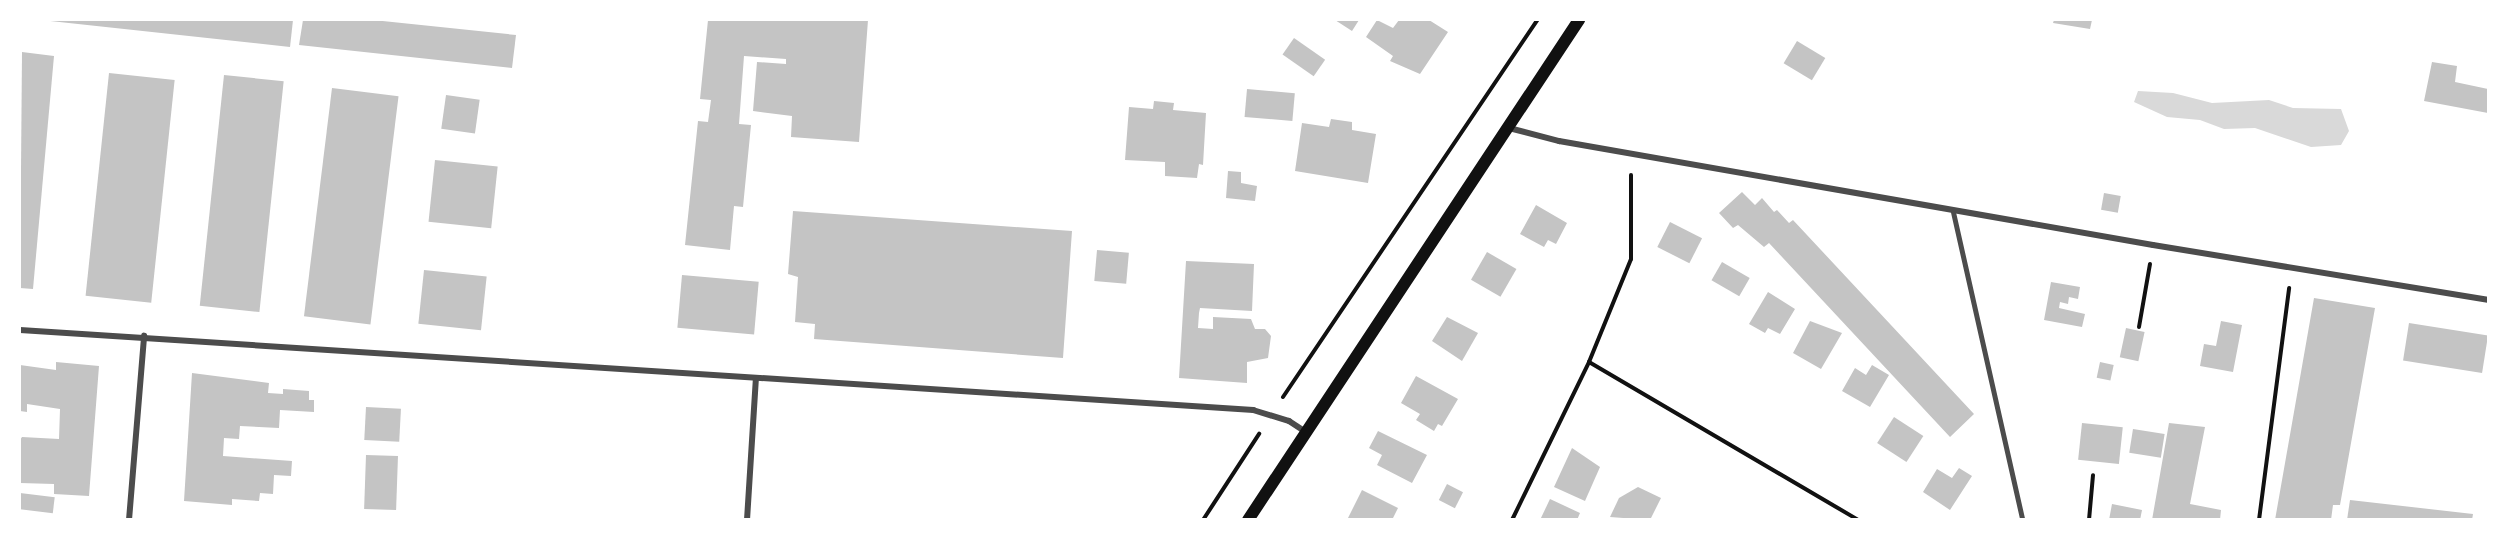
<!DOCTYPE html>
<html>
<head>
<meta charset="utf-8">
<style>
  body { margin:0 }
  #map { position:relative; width:2508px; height:539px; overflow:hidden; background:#fff; font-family:Cabin,sans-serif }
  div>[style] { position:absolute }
  .water>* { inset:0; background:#d9d9d9 }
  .building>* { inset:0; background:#c4c4c4; transform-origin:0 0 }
  .path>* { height:4px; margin:-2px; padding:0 2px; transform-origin:2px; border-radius:2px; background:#111 }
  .service>* { height:4.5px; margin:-2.25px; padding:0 2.25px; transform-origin:2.25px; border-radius:2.25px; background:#4c4c4c }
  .minor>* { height:6px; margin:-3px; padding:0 3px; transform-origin:3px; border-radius:3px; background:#4c4c4c }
  .secondary>* { height:12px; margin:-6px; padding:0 6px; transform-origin:6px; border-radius:6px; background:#111 }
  span { translate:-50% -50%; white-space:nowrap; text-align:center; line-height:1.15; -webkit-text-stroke:5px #fff; paint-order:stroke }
  .frame { position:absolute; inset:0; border:21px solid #fff; pointer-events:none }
</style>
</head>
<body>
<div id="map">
  <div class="water">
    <i style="clip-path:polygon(2138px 91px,2173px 93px,2212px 103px,2269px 100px,2293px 108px,2341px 109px,2349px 131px,2341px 145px,2311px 147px,2255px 128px,2224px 129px,2200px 120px,2167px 117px,2134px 102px)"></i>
  </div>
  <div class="building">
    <i style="clip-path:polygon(41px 20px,293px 20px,290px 47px)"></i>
    <i style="clip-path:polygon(303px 20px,373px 20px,516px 35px,512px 68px,299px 45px)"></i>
    <i style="clip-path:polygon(708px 20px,868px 20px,859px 142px,791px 137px,792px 116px,753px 111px,757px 62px,786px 64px,786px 59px,744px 56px,739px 124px,751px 125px,743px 207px,734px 206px,730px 250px,685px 245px,698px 121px,708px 122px,711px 100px,700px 99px)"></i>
    <i style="clip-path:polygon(1335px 20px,1359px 20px,1352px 31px)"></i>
    <i style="clip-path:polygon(1377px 20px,1393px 28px,1399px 20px,1429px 20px,1448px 32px,1420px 74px,1390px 61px,1393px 56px,1366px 37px)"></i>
    <i style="clip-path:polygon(2054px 20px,2092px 20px,2090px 29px,2053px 23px)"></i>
    <i style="left:1294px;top:38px;width:38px;height:20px;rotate:35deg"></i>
    <i style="left:1797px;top:41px;width:33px;height:26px;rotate:31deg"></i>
    <i style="clip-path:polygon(22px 52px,54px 56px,33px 289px,20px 288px)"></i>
    <i style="clip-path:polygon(2432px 62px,2457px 66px,2455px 82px,2488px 89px,2488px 113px,2424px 101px)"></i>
    <i style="left:109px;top:73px;width:66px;height:224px;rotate:6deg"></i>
    <i style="left:224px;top:75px;width:60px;height:232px;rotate:6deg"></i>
    <i style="left:332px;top:88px;width:67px;height:230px;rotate:7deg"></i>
    <i style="left:1247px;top:89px;width:48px;height:28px;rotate:5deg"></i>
    <i style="left:446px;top:95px;width:34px;height:34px;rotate:8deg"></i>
    <i style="clip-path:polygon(1154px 101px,1174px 103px,1173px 110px,1206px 113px,1203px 165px,1199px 164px,1197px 178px,1165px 176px,1165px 162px,1125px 160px,1129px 107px,1153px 109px)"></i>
    <i style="clip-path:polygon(1331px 119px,1352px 122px,1352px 130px,1376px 134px,1368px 183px,1295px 171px,1302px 123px,1329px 127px)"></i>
    <i style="left:435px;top:160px;width:63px;height:62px;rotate:6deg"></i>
    <i style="clip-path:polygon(1228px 171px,1241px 172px,1241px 183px,1257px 186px,1255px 201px,1226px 198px)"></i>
    <i style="clip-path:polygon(1742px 192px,1755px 205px,1762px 198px,1774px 212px,1777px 210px,1789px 223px,1793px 220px,1974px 414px,1950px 437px,1769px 243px,1764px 247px,1738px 225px,1733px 228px,1719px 213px)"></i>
    <i style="left:2104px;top:193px;width:17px;height:17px;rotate:10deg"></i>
    <i style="clip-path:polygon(1536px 205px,1567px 223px,1556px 244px,1548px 240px,1544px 247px,1520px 234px)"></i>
    <i style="clip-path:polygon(793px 211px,1072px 231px,1063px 358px,814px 339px,815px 324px,795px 322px,798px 277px,788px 274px)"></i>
    <i style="left:1670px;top:222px;width:36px;height:28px;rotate:27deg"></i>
    <i style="left:1097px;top:250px;width:32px;height:31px;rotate:5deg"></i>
    <i style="left:1487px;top:252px;width:34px;height:32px;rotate:30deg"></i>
    <i style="clip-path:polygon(1186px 261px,1254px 264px,1252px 311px,1200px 308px,1199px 313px,1198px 328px,1213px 329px,1213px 317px,1251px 319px,1255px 329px,1265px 329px,1271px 336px,1268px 358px,1247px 362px,1247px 383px,1179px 378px)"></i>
    <i style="left:1722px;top:262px;width:32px;height:21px;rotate:30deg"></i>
    <i style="left:424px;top:270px;width:63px;height:54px;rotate:6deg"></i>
    <i style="left:682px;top:275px;width:77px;height:53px;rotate:5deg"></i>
    <i style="clip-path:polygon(2051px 282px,2080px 287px,2078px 299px,2069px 297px,2068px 304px,2060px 302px,2059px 308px,2085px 314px,2082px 327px,2044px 320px)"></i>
    <i style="clip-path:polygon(1768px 292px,1795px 309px,1780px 334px,1768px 328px,1765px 333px,1749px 324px)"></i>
    <i style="clip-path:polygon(2314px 298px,2375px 308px,2340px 505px,2333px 505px,2331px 520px,2275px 520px)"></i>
    <i style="clip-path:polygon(1447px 317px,1478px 333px,1462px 361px,1432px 341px)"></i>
    <i style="clip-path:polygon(1810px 321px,1842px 333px,1821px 369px,1793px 353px)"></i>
    <i style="clip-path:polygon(2221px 321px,2242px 325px,2233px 372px,2200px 366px,2204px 344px,2216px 346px)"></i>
    <i style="left:2409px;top:323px;width:80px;height:38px;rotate:9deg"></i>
    <i style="left:2126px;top:328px;width:19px;height:30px;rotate:12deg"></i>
    <i style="clip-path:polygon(56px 362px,99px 366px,89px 496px,54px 494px,54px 484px,20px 483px,20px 440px,22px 437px,59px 439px,60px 409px,27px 404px,27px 412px,20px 411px,20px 365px,56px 370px)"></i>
    <i style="left:2100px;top:362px;width:14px;height:16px;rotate:12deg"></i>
    <i style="clip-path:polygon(1872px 365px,1889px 375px,1870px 407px,1842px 391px,1855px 368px,1866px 375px)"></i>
    <i style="clip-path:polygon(192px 373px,269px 383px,268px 393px,283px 394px,283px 389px,309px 391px,309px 400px,314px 400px,314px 412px,280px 410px,279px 428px,240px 426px,239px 439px,224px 438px,223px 456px,292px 461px,291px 476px,274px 475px,273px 494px,260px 493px,259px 501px,232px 499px,232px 505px,184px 501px)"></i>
    <i style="clip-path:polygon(1416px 376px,1458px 399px,1442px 426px,1438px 424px,1434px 431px,1416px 420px,1420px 414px,1401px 403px)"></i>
    <i style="left:366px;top:407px;width:35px;height:33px;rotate:3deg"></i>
    <i style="left:1894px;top:417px;width:35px;height:31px;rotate:33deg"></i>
    <i style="left:2082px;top:423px;width:41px;height:37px;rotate:6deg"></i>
    <i style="clip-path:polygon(2169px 423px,2205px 427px,2190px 504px,2221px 510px,2220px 520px,2152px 520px)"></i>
    <i style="left:2133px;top:429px;width:32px;height:24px;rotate:9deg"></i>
    <i style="clip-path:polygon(1378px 431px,1427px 455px,1412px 483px,1377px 465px,1382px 455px,1369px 448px)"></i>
    <i style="clip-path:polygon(1572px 448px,1600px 467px,1585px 501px,1554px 487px)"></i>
    <i style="left:366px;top:455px;width:32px;height:54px;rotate:2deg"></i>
    <i style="clip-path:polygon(1959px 468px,1972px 476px,1950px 510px,1923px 492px,1937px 469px,1952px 478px)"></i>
    <i style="left:1447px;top:484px;width:18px;height:18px;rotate:27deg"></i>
    <i style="clip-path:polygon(1638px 487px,1661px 498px,1650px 520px,1610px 517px,1619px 498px)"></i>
    <i style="clip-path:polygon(1362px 490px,1398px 508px,1392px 520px,1347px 520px)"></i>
    <i style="left:20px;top:493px;width:35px;height:16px;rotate:7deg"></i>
    <i style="clip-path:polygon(1550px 499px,1580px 513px,1577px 520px,1540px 520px)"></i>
    <i style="clip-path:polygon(2350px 500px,2473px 514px,2472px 520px,2347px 520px)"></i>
    <i style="clip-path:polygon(2112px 504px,2142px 510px,2140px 520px,2109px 520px)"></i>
  </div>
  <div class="path">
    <i style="left:2139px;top:327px;width:64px;rotate:-80.1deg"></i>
    <i style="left:1589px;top:362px;width:312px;rotate:30.4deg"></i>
    <i style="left:1283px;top:397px;width:455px;rotate:-56deg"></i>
    <i style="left:1203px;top:520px;width:103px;rotate:-56.9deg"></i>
    <i style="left:1512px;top:520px;width:176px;rotate:-64deg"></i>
    <i style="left:1589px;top:362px;width:111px;rotate:-67.8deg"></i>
    <i style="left:1631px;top:259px;width:84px;rotate:-90deg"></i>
    <i style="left:2089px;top:520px;width:45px;rotate:-84.9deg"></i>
    <i style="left:2259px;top:520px;width:234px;rotate:-82.6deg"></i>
  </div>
  <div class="service">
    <i style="left:1953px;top:210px;width:318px;rotate:77.3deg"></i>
  </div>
  <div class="minor">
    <i style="left:1509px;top:128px;width:52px;rotate:14.6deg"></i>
    <i style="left:1559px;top:141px;width:603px;rotate:9.93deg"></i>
    <i style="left:2153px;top:245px;width:339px;rotate:9.3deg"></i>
    <i style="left:20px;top:330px;width:1236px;rotate:3.71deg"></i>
    <i style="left:1253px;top:410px;width:38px;rotate:17deg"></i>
    <i style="left:1289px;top:421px;width:20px;rotate:33deg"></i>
    <i style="left:129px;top:520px;width:185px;rotate:-85.3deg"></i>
    <i style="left:747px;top:520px;width:142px;rotate:-86.4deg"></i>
  </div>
  <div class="secondary">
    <i style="left:1248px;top:520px;width:600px;rotate:-56.5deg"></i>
  </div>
  <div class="frame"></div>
</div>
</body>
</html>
